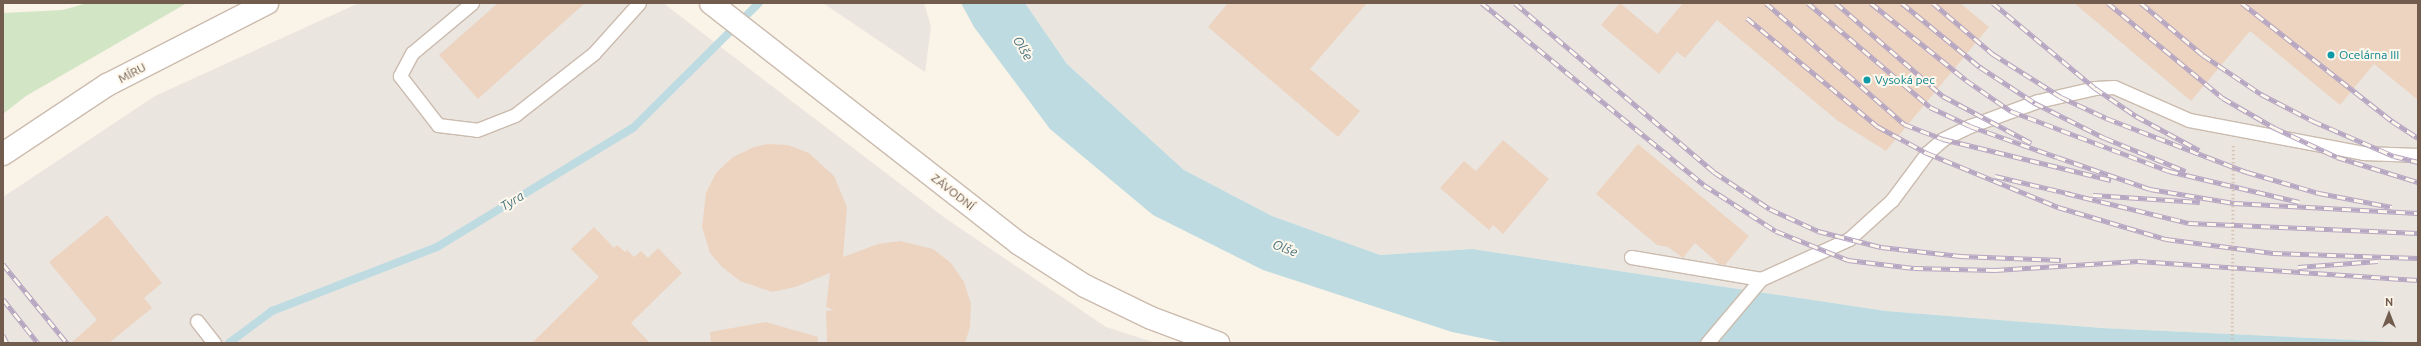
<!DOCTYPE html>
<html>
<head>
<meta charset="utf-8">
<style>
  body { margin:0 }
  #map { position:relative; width:2421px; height:346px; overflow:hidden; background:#faf3e7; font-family:Ubuntu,sans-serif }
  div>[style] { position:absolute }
  .industrial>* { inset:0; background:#ebe5e0 }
  .green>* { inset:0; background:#d2e6c6 }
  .water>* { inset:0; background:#bddbe1 }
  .stream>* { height:8px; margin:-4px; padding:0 4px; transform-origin:4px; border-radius:4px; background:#bddbe1 }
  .building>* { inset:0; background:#ecd4c1 }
  .roads { filter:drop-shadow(1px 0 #cbbbae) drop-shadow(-1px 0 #cbbbae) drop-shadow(0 1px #cbbbae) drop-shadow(0 -1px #cbbbae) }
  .service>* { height:13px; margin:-6.5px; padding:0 6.5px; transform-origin:6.5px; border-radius:6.5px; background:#fff }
  .minor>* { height:22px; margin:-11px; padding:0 11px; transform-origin:11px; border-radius:11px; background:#fff }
  .tertiary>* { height:22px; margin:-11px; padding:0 11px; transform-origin:11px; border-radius:11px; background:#fff }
  .rail>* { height:4.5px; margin-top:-2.25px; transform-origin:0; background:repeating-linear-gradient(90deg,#fdf7ec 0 9px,#b6a6c2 0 18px); box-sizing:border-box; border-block:1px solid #b6a6c2 }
  .path-bridge>* { height:2.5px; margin-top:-1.25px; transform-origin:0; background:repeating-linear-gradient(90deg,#d1b7a4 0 1px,transparent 0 4px) }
  .dots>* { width:11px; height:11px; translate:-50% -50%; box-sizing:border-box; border:2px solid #fdf7ec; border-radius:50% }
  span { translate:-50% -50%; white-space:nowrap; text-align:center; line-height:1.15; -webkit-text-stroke:4px #fdf7ec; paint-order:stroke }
  .culture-label { font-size:12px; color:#0d838f }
  .left { translate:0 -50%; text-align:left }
  .street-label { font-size:12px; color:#715c4e }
  .water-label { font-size:13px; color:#4a7681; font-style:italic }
  .frame { position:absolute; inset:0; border:4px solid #715c4e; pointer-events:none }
  .north { position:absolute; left:2369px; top:294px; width:40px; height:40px; -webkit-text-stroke:3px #fdf7ec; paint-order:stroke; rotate:0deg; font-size:11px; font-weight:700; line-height:16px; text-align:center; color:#715c4e }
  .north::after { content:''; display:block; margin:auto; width:14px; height:18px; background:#715c4e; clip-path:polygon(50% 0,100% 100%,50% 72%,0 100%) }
</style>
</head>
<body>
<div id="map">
  <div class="industrial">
    <i style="clip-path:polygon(359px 3px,663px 3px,945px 218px,1106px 327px,1156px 343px,3px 343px,3px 197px,155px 96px)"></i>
    <i style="clip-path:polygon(823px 3px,924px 3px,931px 27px,925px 72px)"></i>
    <i style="clip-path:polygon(1025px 3px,2418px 3px,2418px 343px,2102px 328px,1886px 311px,1472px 249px,1380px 255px,1272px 216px,1184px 170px,1067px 64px)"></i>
  </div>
  <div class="green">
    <i style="clip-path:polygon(87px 3px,187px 3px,26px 96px,3px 114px,3px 13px,63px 10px)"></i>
  </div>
  <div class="water">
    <i style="clip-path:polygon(961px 3px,1025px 3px,1067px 64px,1184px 170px,1272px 216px,1380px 255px,1472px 249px,1886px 311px,2102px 328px,2418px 343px,1506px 343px,1452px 332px,1263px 270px,1153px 215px,1050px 129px,974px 27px)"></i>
  </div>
  <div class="stream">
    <i style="left:229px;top:343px;width:54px;rotate:-36.7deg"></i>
    <i style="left:272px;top:311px;width:177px;rotate:-21.2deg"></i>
    <i style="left:437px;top:247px;width:229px;rotate:-31.3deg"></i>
    <i style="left:633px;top:128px;width:177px;rotate:-44.8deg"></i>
  </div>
  <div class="building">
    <i style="clip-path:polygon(498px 3px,585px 3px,478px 99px,439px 55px)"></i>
    <i style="clip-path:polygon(1228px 3px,1367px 3px,1310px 69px,1360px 111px,1338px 137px,1208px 27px)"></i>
    <i style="clip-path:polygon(1620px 3px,1657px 34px,1683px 3px,1960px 3px,1989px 27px,1886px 151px,1838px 121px,1717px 20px,1685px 58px,1677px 52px,1659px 74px,1601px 25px)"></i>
    <i style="clip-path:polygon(2074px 3px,2418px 3px,2418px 100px,2374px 64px,2340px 105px,2250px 31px,2191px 101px)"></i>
    <i style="clip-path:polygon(1503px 140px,1549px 179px,1503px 234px,1493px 225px,1489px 230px,1440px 188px,1464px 161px,1476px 171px)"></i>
    <i style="clip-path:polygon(768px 144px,788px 145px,809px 153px,834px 176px,847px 207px,843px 257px,878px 244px,900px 241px,933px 249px,951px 263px,964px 282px,971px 304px,970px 327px,965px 343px,827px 343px,826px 311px,834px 310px,826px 307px,830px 273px,795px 287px,772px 292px,740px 281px,722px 267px,710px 253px,702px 227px,706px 193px,716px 173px,733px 157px,754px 147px)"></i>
    <i style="clip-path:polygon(1638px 144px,1749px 236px,1725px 265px,1719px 264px,1695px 243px,1683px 258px,1668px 247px,1657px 245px,1596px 194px)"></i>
    <i style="clip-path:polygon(107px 215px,162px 283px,144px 298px,152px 308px,109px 343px,71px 343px,97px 320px,49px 262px)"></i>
    <i style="clip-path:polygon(594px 227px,614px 248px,617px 245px,625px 252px,627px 250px,634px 257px,641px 251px,648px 258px,658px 248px,682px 273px,631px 323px,650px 343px,532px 343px,599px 277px,571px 249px)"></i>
    <i style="clip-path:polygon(766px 322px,818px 337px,817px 343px,711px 343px,710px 332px)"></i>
  </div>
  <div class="roads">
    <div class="service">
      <i style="left:472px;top:3px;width:78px;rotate:140.2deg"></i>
      <i style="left:412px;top:53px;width:26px;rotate:118deg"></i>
      <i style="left:400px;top:76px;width:62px;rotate:52.2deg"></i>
      <i style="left:438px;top:125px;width:39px;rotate:7deg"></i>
      <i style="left:477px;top:130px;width:41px;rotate:-21.5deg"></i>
      <i style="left:515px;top:115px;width:100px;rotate:-38.1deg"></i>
      <i style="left:594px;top:53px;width:67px;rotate:-48deg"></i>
      <i style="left:1631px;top:257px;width:132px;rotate:9.6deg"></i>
      <i style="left:1761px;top:279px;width:97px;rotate:-24.4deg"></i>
      <i style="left:1849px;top:239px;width:58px;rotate:-42.2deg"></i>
      <i style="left:1892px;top:200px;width:59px;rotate:-53.3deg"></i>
      <i style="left:1927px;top:153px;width:21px;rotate:-41deg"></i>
      <i style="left:1943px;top:139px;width:30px;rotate:-26deg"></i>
      <i style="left:1970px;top:126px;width:72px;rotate:-20.2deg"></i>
      <i style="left:2038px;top:101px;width:58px;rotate:-12.8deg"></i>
      <i style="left:2095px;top:88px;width:19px;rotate:-3deg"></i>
      <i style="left:2114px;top:87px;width:82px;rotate:23.7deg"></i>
      <i style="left:2189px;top:120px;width:177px;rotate:10.7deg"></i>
      <i style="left:2363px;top:153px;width:55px;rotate:2.1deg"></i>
      <i style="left:197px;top:321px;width:28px;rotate:52deg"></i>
      <i style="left:1707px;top:343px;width:84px;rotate:-49.8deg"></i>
    </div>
    <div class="minor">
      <i style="left:3px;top:154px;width:125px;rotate:-33.6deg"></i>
      <i style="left:107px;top:85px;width:180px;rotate:-27.1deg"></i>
    </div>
    <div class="tertiary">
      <i style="left:711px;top:3px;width:390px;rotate:38deg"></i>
      <i style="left:1018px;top:243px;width:80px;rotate:32.7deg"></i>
      <i style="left:1085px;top:286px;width:73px;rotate:25.9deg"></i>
      <i style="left:1151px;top:318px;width:72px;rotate:20.5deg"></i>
    </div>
  </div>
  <div class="rail">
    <i style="left:1482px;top:3px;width:287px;rotate:39.3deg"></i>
    <i style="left:1704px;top:185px;width:85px;rotate:32.6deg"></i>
    <i style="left:1776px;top:231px;width:78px;rotate:21.9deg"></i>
    <i style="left:1848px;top:260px;width:66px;rotate:6.9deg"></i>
    <i style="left:1914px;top:268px;width:81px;rotate:1.4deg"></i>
    <i style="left:1995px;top:270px;width:143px;rotate:-3.6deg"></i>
    <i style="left:2138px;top:261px;width:281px;rotate:3.9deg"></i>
    <i style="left:1515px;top:3px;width:261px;rotate:40.3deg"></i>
    <i style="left:1714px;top:172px;width:67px;rotate:33.5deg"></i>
    <i style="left:1770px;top:209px;width:53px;rotate:24.6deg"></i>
    <i style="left:1818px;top:231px;width:65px;rotate:14.3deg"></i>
    <i style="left:1881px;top:247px;width:80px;rotate:6.5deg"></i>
    <i style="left:1960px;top:256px;width:101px;rotate:2.3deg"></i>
    <i style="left:1766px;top:3px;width:184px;rotate:41.2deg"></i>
    <i style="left:1904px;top:124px;width:42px;rotate:21deg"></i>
    <i style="left:1943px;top:139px;width:173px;rotate:13.7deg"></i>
    <i style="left:1808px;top:3px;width:160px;rotate:40.4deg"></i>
    <i style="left:1930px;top:107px;width:44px;rotate:25.4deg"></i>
    <i style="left:1970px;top:126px;width:92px;rotate:19.6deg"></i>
    <i style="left:2057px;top:157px;width:98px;rotate:19deg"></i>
    <i style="left:2150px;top:189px;width:85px;rotate:9.5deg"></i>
    <i style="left:2234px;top:203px;width:184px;rotate:3.1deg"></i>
    <i style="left:1836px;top:3px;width:142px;rotate:41deg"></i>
    <i style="left:1943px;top:96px;width:100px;rotate:28.1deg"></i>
    <i style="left:1871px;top:3px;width:122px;rotate:39deg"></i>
    <i style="left:1966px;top:80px;width:55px;rotate:34.6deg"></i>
    <i style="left:2011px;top:111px;width:169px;rotate:20.8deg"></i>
    <i style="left:2169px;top:171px;width:134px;rotate:13.4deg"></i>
    <i style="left:1902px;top:3px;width:101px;rotate:39.4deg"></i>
    <i style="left:1980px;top:67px;width:66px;rotate:33.2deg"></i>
    <i style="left:2035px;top:103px;width:78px;rotate:26.6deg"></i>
    <i style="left:2105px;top:138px;width:87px;rotate:22.4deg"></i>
    <i style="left:1933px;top:3px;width:79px;rotate:40.4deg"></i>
    <i style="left:1993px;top:54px;width:80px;rotate:32.3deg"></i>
    <i style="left:2061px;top:97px;width:50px;rotate:25deg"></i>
    <i style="left:2106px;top:118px;width:151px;rotate:21deg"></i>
    <i style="left:2247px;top:172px;width:75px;rotate:16.3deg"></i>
    <i style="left:2319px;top:193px;width:74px;rotate:10.9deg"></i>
    <i style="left:1993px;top:3px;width:133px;rotate:39.8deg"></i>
    <i style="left:2095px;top:88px;width:50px;rotate:34.3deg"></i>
    <i style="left:2136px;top:116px;width:72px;rotate:28.4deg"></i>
    <i style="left:2108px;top:3px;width:149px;rotate:39.6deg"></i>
    <i style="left:2223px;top:98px;width:60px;rotate:30deg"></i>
    <i style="left:2275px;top:128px;width:68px;rotate:25.1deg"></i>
    <i style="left:2337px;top:157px;width:85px;rotate:17.2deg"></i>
    <i style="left:2141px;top:3px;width:81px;rotate:40deg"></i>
    <i style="left:2203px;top:55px;width:70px;rotate:33.9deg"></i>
    <i style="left:2261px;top:94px;width:59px;rotate:27.4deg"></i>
    <i style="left:2313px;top:121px;width:88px;rotate:23.4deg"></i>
    <i style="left:2394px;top:156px;width:25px;rotate:14deg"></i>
    <i style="left:2242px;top:3px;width:191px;rotate:38.2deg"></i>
    <i style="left:2392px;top:121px;width:31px;rotate:33deg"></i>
    <i style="left:1747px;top:18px;width:169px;rotate:39.7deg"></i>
    <i style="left:1877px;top:126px;width:57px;rotate:28.4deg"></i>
    <i style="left:1927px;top:153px;width:142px;rotate:22.4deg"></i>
    <i style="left:2058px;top:207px;width:113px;rotate:16.5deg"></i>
    <i style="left:2166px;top:239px;width:108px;rotate:7.5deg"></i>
    <i style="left:2273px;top:253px;width:145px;rotate:2deg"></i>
    <i style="left:1995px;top:176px;width:78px;rotate:13.3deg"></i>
    <i style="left:2066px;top:193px;width:127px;rotate:13.7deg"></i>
    <i style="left:2189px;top:223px;width:229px;rotate:2.5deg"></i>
    <i style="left:2093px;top:195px;width:107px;rotate:3.7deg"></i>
    <i style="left:3px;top:264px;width:102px;rotate:51deg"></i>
    <i style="left:2298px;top:267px;width:80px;rotate:-4.3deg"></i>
    <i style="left:3px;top:299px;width:56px;rotate:51.5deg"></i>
    <i style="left:3px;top:335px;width:9px;rotate:63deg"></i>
  </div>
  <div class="path-bridge">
    <i style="left:2232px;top:343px;width:199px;rotate:-89.7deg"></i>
  </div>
  <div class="dots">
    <i style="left:2331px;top:55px;background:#0f9aa8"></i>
    <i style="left:1867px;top:80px;background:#0f9aa8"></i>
  </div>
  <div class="culture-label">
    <span class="left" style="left:2339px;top:55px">Ocelárna III</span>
    <span class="left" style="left:1875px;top:80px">Vysoká pec</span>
  </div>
  <div class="street-label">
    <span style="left:132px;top:73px;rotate:-28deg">MÍRU</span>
    <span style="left:953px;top:192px;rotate:38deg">ZÁVODNÍ</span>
  </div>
  <div class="water-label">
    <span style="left:1023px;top:48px;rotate:59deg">Olše</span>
    <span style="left:512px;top:201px;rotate:-31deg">Tyra</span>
    <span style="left:1285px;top:248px;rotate:21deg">Olše</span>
  </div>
  <div class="frame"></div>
  <div class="north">N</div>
</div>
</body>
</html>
